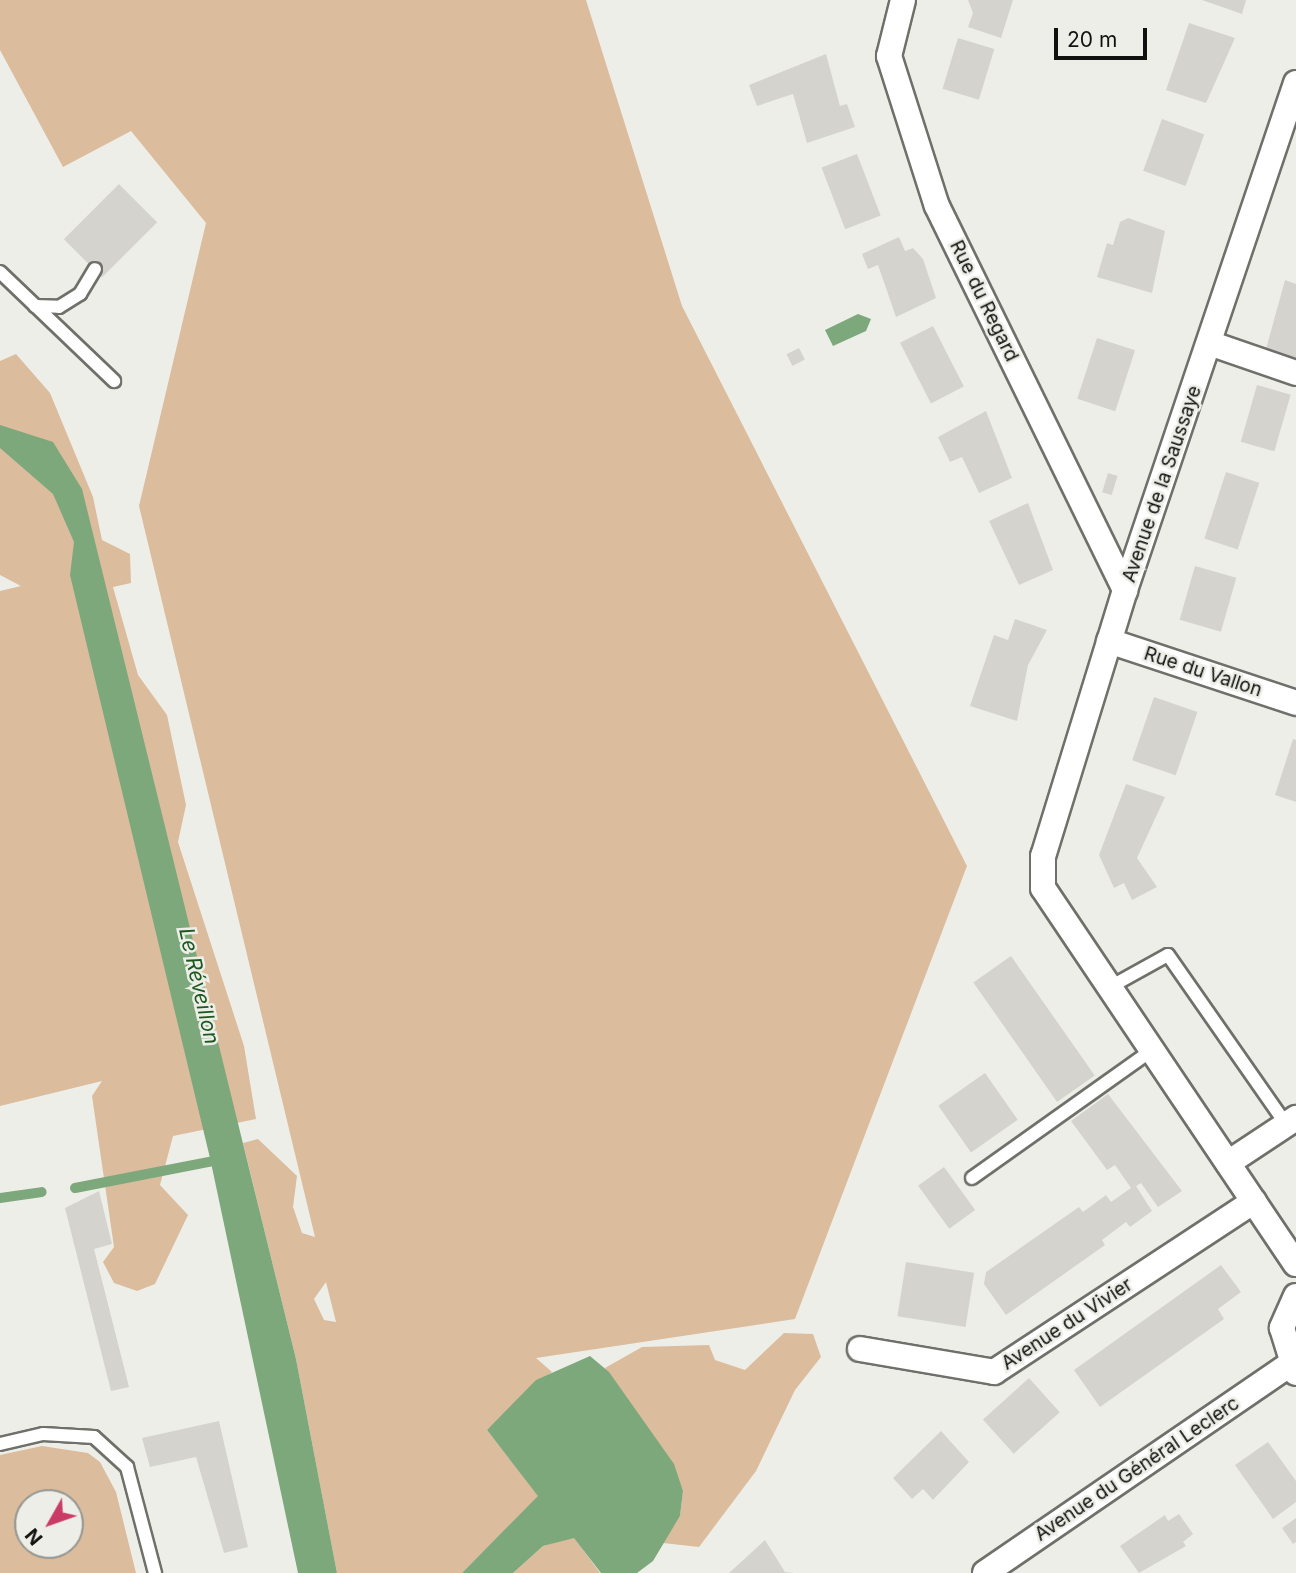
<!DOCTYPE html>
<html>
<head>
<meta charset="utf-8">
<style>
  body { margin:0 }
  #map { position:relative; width:1296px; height:1573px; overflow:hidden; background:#eeeee8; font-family:Inter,sans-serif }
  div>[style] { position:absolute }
  .green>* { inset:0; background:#dbbc9d }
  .water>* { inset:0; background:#7ca87c }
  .stream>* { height:10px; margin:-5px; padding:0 5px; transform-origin:5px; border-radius:5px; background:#7ca87c }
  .building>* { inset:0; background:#d5d3ce; transform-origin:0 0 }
  .roads { filter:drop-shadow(2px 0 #70706b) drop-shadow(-2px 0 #70706b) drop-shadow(0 2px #70706b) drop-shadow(0 -2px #70706b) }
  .service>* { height:12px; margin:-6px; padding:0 6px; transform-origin:6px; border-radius:6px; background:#fff }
  .minor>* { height:24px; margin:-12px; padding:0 12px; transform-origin:12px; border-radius:12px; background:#fff }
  span { translate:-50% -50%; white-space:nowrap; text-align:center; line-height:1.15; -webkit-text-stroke:5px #eeeee8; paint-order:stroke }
  .street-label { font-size:19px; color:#11110f }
  .water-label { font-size:21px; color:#1a581e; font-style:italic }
  .north { position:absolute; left:14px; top:1489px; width:70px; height:70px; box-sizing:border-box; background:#eeeee8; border:2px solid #969691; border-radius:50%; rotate:230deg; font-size:19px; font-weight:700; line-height:28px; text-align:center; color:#11110f }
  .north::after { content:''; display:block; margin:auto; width:24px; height:32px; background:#ca3c66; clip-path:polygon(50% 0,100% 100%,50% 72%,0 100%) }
  .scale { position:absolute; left:1054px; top:28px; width:93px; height:32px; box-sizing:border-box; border:4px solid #11110f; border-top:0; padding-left:9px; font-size:21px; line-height:24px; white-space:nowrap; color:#11110f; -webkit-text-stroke:5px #eeeee8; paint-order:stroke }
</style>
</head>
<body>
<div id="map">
  <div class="green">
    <i style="clip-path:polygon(evenodd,0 0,586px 0,682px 306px,967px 866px,795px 1319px,536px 1358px,552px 1372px,487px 1430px,539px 1496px,462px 1573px,337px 1573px,296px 1359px,243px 1143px,258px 1139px,297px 1176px,293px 1207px,302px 1233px,315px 1237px,139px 506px,206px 223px,131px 131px,63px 167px,0 50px,0 0,326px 1282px,336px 1322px,324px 1320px,314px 1299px,326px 1282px)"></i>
    <i style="clip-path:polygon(16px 354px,50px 393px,93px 497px,102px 540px,130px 554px,131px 583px,113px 587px,138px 675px,167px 715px,186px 805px,178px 842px,244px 1046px,256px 1119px,173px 1136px,160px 1185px,188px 1215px,155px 1284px,137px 1291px,114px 1283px,103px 1262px,114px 1247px,92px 1096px,102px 1081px,0 1106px,0 591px,21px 586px,0 575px,0 361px)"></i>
    <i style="clip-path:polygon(784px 1333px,813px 1334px,821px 1357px,795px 1390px,756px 1471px,699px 1547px,663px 1543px,680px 1516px,683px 1491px,605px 1368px,642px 1347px,709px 1345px,715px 1360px,745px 1370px)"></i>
    <i style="clip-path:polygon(evenodd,42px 1446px,88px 1453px,100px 1462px,116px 1492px,136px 1573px,0 1573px,0 1455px,42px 1446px,28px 1503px,70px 1503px,70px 1545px,28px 1545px,28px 1503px)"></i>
    <i style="clip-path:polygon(574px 1537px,600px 1573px,513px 1573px,543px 1546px)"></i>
  </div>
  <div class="water">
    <i style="clip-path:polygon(858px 314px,871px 319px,866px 331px,833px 346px,825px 330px)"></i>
    <i style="clip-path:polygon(0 425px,53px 442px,82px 489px,296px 1359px,337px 1573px,298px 1573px,210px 1158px,70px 575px,74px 542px,53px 494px,0 448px)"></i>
    <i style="clip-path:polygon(590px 1356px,609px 1372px,674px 1464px,683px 1491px,680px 1516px,653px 1561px,637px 1573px,601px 1573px,574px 1538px,543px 1546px,513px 1573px,462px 1573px,538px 1496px,487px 1430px,536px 1380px)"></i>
  </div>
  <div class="stream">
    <i style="left:75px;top:1188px;width:147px;rotate:-11deg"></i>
    <i style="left:0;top:1198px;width:42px;rotate:-8.1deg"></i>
  </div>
  <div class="building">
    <i style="clip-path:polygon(968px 0,1013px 0,1001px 38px,968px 27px,973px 13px)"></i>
    <i style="clip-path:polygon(1202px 0,1246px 0,1242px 14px)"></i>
    <i style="clip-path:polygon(1189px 23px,1235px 38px,1206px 103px,1166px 90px)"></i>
    <i style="left:958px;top:38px;width:38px;height:53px;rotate:17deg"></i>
    <i style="clip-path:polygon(826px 54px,840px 106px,847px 104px,855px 127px,807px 143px,793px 94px,757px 106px,749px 85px)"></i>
    <i style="left:1162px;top:119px;width:45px;height:55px;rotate:20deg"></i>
    <i style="left:857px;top:154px;width:66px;height:38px;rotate:69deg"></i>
    <i style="left:119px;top:184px;width:54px;height:78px;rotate:45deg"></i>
    <i style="clip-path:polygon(1128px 218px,1165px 231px,1152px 293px,1097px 277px,1107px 243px,1113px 245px,1120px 222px)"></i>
    <i style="clip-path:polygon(899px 237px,905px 251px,913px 248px,923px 259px,936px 298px,896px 317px,878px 265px,868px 269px,862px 254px)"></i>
    <i style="clip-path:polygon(1285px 280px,1296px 284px,1296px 359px,1266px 349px)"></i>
    <i style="left:933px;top:326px;width:68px;height:37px;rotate:63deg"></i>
    <i style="left:1097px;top:338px;width:40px;height:64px;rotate:18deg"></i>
    <i style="left:799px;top:348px;width:13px;height:14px;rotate:63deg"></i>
    <i style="left:1257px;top:385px;width:35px;height:59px;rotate:16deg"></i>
    <i style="clip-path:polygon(986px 411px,1012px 478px,979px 493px,962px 457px,950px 462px,938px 437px)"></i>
    <i style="left:1226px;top:472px;width:35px;height:70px;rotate:18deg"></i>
    <i style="left:1108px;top:473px;width:10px;height:20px;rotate:17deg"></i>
    <i style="clip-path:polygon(1028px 503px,1053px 570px,1019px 585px,989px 521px)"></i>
    <i style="left:1195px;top:566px;width:43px;height:56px;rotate:16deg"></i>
    <i style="clip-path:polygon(1015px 619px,1047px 630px,1028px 665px,1017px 721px,970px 706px,994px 635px,1008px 640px)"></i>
    <i style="left:1154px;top:697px;width:46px;height:67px;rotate:19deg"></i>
    <i style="clip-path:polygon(1293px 739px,1296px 740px,1296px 802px,1275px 795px)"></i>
    <i style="clip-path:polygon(1126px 784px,1165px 797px,1137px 858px,1157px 887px,1132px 900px,1124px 883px,1114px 888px,1099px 855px)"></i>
    <i style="left:1011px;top:956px;width:146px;height:46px;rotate:55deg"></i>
    <i style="left:985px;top:1073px;width:57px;height:57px;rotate:55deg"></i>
    <i style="clip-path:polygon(1108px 1094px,1182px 1191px,1158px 1207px,1141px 1183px,1136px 1186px,1152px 1211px,1130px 1227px,1126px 1222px,1102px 1240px,1105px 1245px,1006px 1315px,984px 1284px,986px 1272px,1079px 1207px,1083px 1212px,1106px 1195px,1111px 1202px,1131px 1188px,1115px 1165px,1107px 1170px,1071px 1121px)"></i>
    <i style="left:944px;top:1167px;width:53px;height:32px;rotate:54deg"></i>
    <i style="clip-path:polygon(99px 1191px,112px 1244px,94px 1249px,129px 1387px,111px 1391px,65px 1208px)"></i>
    <i style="left:906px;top:1262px;width:69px;height:55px;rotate:9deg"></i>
    <i style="clip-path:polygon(1221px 1265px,1241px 1292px,1218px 1309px,1224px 1319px,1100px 1407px,1074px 1370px)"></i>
    <i style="left:1029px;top:1378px;width:46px;height:62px;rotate:48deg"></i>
    <i style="clip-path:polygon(219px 1421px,248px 1547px,224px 1553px,196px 1457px,150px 1467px,142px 1438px)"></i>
    <i style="clip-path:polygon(941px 1431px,969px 1462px,933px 1500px,923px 1489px,912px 1499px,893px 1478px)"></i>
    <i style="clip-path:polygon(1268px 1442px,1296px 1481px,1296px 1502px,1273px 1519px,1235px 1465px)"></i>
    <i style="clip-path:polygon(1179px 1514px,1193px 1534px,1183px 1542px,1186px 1546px,1139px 1573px,1120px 1546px,1165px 1515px,1168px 1521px)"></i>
    <i style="clip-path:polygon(1296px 1518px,1296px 1542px,1293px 1544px,1282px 1528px)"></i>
    <i style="clip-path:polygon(765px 1540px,785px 1572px,794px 1573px,729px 1573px)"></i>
  </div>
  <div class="roads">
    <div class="service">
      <i style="left:0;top:272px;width:158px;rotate:43.7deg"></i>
      <i style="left:35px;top:306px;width:24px;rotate:2deg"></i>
      <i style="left:59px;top:307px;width:25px;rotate:-32deg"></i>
      <i style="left:80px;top:294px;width:29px;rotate:-59deg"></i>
      <i style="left:1110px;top:987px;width:66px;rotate:-28.9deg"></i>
      <i style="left:1168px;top:955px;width:206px;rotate:55.1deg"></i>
      <i style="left:972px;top:1178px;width:221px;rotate:-35.4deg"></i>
      <i style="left:0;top:1444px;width:44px;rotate:-13.1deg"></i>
      <i style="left:43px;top:1434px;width:51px;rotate:3.4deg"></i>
      <i style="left:94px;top:1437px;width:45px;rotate:42.3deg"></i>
      <i style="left:127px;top:1467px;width:110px;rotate:75.2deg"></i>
    </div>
    <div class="minor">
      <i style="left:903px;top:0;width:58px;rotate:104deg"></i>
      <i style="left:889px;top:56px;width:157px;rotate:72.3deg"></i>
      <i style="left:937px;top:206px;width:428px;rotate:63.9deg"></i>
      <i style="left:1296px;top:83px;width:535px;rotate:108.64deg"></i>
      <i style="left:1125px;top:590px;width:278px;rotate:107.1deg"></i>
      <i style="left:1043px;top:856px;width:32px;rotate:90deg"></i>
      <i style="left:1043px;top:888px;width:453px;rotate:56.1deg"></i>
      <i style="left:1212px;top:344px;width:89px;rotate:19deg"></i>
      <i style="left:1109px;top:641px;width:197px;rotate:18.3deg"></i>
      <i style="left:1228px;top:1163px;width:82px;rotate:-33.5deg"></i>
      <i style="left:1296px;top:1296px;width:35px;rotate:114deg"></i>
      <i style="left:1282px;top:1328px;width:47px;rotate:72.7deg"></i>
      <i style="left:860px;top:1349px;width:136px;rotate:9.7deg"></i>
      <i style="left:994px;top:1372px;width:311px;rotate:-33.3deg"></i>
      <i style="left:985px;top:1573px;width:368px;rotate:-34.4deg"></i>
    </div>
  </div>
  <div class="street-label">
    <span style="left:984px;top:301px;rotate:64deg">Rue du Regard</span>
    <span style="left:1162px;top:484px;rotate:-71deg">Avenue de la Saussaye</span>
    <span style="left:1203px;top:672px;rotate:18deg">Rue du Vallon</span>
    <span style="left:1067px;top:1324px;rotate:-33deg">Avenue du Vivier</span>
    <span style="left:1137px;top:1469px;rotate:-34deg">Avenue du Général Leclerc</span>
  </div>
  <div class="water-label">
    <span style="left:199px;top:986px;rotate:77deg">Le Réveillon</span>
  </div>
  <div class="north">N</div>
  <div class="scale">20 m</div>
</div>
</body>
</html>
